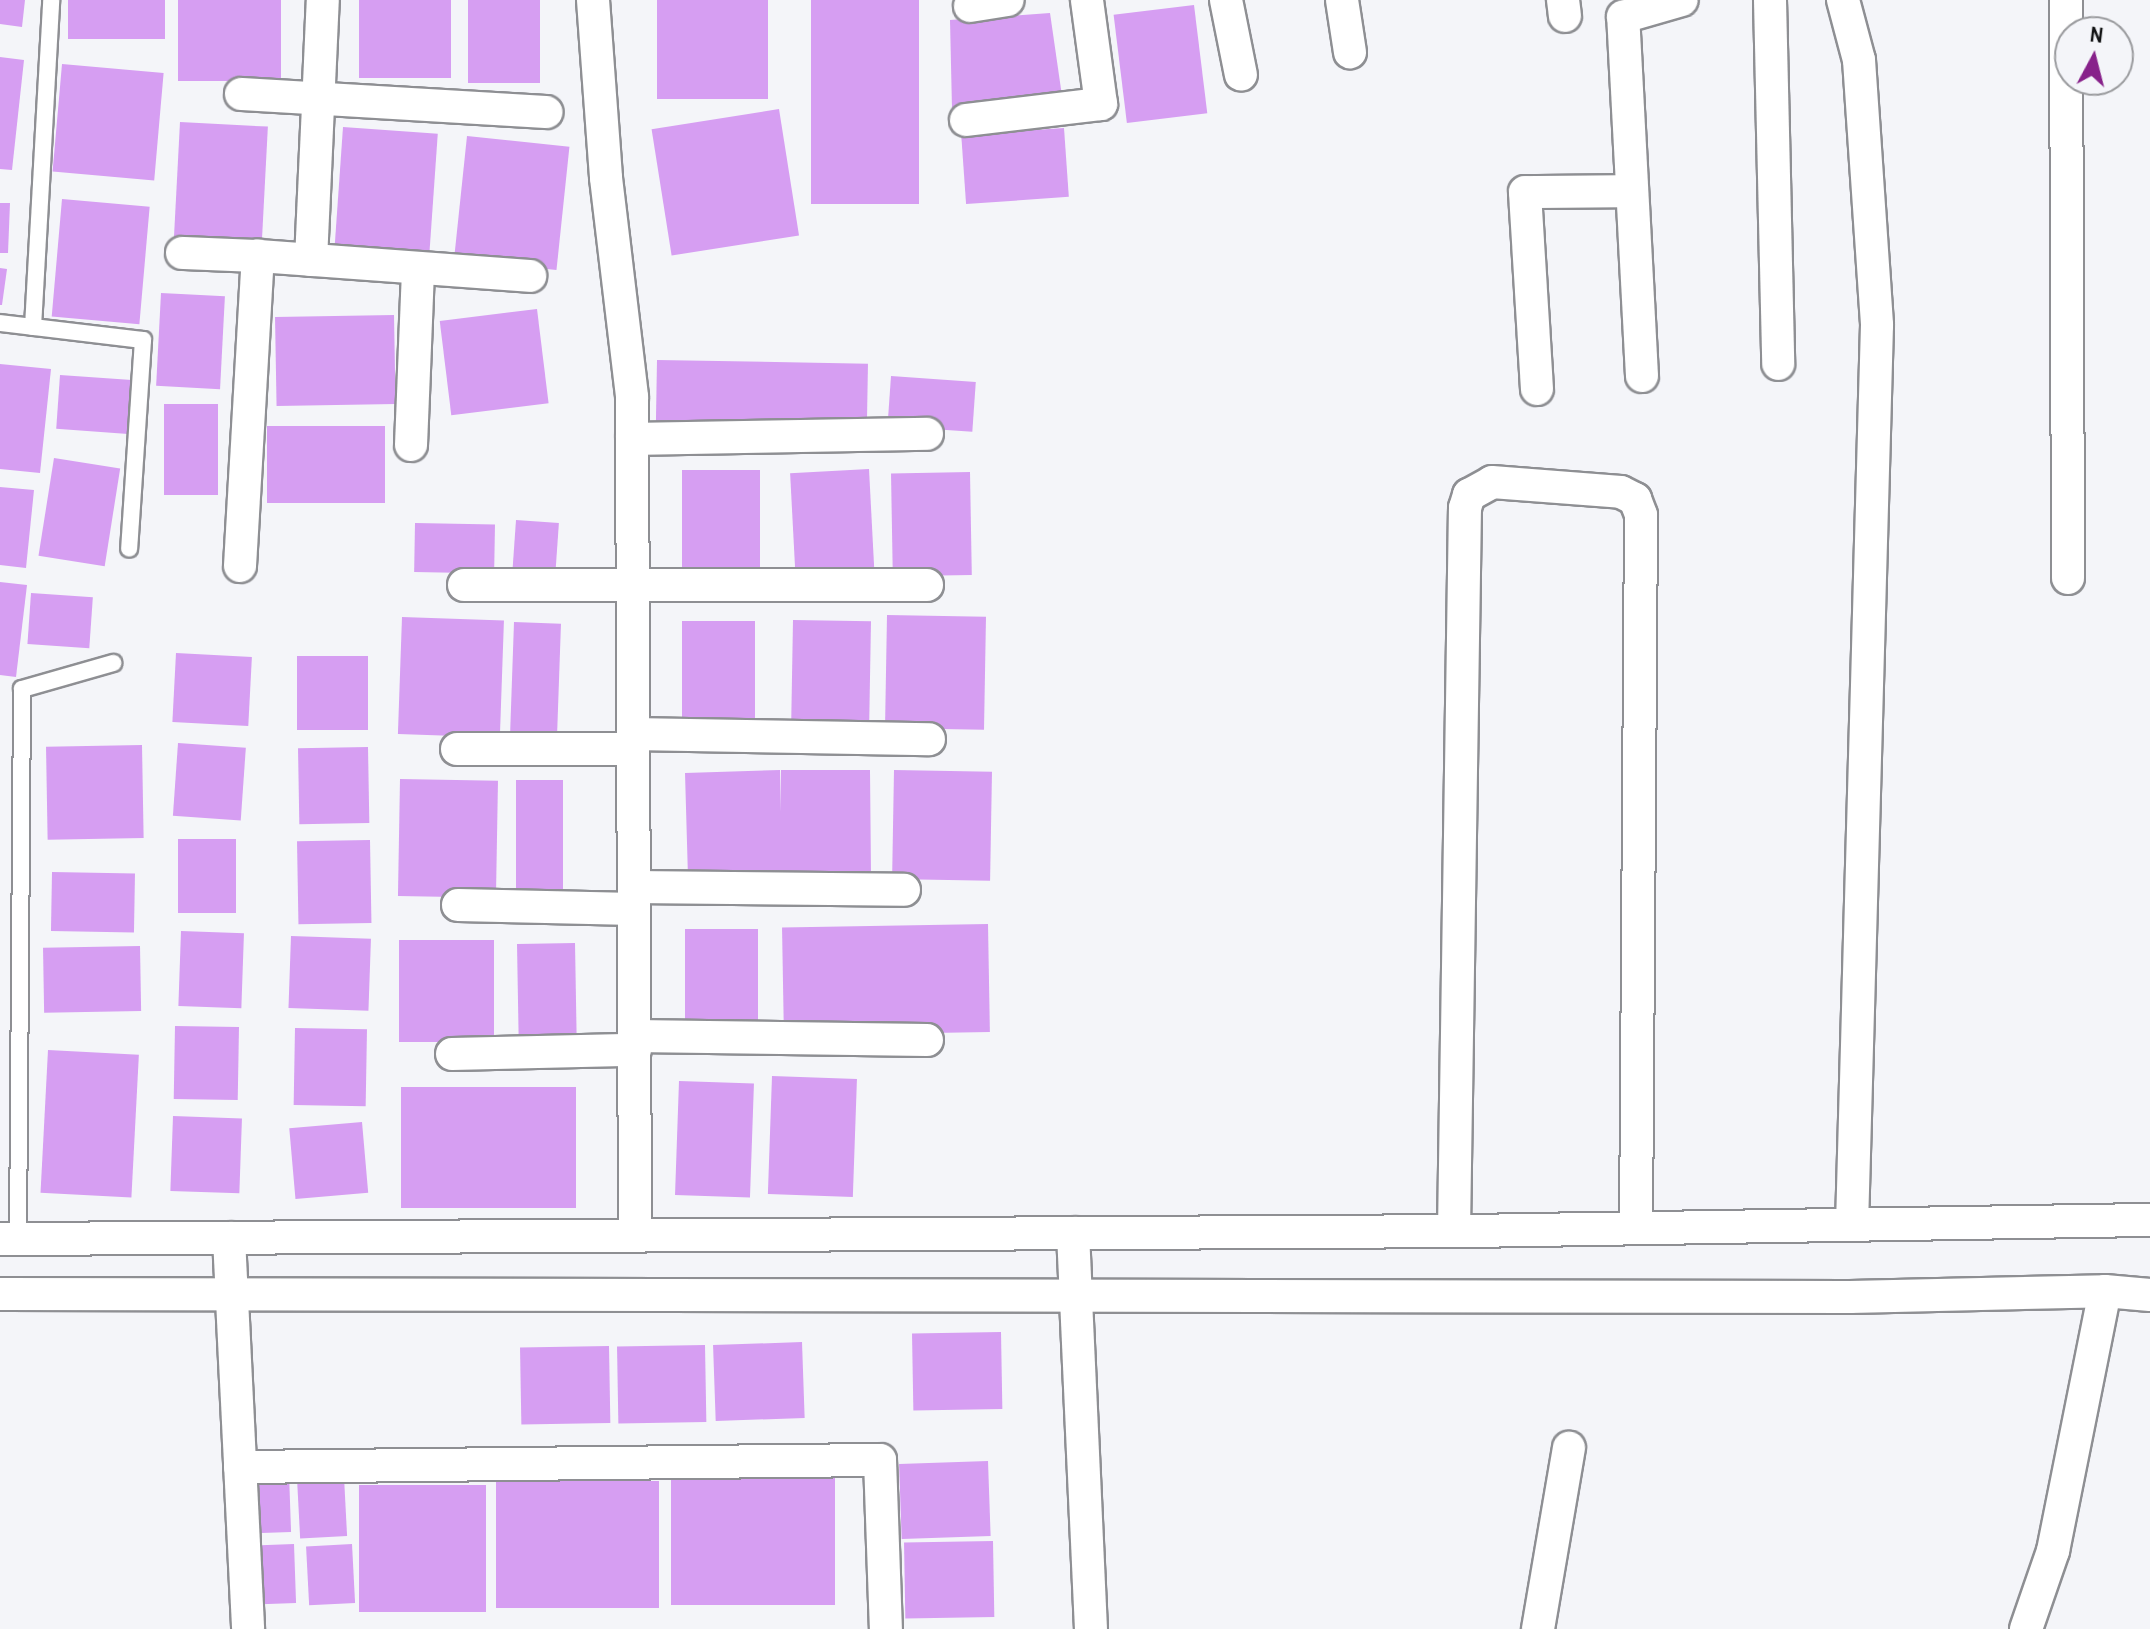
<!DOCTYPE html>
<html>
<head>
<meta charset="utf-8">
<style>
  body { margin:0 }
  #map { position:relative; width:2150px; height:1629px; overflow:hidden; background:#f4f5f9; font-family:"Archivo Narrow",sans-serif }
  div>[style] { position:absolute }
  .building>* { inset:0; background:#d69ef2; transform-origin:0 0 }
  .roads { filter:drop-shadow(2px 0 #8e8f93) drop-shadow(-2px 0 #8e8f93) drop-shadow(0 2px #8e8f93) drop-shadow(0 -2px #8e8f93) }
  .service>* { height:16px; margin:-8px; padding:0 8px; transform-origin:8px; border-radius:8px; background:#fff }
  .minor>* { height:32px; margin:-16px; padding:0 16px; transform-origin:16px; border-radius:16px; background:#fff }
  span { translate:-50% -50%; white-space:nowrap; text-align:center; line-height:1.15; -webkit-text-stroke:6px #f4f5f9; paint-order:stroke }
  .north { position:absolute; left:2054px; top:16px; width:80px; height:80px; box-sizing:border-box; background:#f4f5f9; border:2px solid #9a9b9e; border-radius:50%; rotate:7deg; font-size:22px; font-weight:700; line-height:32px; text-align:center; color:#131415 }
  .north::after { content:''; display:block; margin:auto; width:28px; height:36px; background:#87218a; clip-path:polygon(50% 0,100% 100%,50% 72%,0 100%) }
</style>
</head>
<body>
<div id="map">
  <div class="building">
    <i style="clip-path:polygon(0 0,25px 0,22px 27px,0 24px)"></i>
    <i style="left:68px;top:0;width:97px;height:39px"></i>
    <i style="left:178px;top:0;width:103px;height:81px"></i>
    <i style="left:359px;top:0;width:92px;height:78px"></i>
    <i style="left:468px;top:0;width:72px;height:83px"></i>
    <i style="left:657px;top:0;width:111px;height:99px"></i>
    <i style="left:811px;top:0;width:108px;height:204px"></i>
    <i style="left:1194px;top:5px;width:109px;height:81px;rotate:83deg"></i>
    <i style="clip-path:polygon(1050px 13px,1062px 96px,952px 109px,950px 20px)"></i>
    <i style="clip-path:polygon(0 57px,24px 60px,12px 170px,0 169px)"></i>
    <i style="left:62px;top:64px;width:102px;height:108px;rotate:5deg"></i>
    <i style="left:779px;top:109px;width:128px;height:129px;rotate:81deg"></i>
    <i style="left:180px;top:122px;width:88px;height:122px;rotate:3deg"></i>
    <i style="left:343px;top:127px;width:95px;height:127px;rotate:4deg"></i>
    <i style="left:1064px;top:128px;width:69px;height:103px;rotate:86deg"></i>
    <i style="left:467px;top:136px;width:103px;height:124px;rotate:6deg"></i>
    <i style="left:62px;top:199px;width:88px;height:118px;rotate:5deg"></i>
    <i style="clip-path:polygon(0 203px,10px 203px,8px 253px,0 253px)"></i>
    <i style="clip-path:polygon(0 268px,7px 269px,2px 305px,0 305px)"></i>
    <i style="left:161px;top:293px;width:64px;height:93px;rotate:3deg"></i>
    <i style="left:537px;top:309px;width:95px;height:98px;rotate:83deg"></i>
    <i style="left:394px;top:315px;width:89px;height:119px;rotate:89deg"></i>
    <i style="left:657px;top:360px;width:211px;height:68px;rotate:1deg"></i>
    <i style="clip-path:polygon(0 364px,51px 369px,40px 473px,0 469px)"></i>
    <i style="left:60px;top:375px;width:72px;height:54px;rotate:4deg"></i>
    <i style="left:891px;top:376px;width:85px;height:50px;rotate:4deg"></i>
    <i style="left:164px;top:404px;width:54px;height:91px"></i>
    <i style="left:267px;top:426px;width:118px;height:77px"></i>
    <i style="left:54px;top:458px;width:67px;height:99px;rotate:9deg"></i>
    <i style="left:869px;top:469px;width:105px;height:79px;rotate:87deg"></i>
    <i style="left:682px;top:470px;width:78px;height:103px"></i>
    <i style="left:970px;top:472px;width:103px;height:79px;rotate:89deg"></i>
    <i style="clip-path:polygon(0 487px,34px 490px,26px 568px,0 565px)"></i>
    <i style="left:516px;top:520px;width:43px;height:50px;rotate:4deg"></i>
    <i style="left:415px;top:523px;width:80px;height:49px;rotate:1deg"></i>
    <i style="clip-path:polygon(0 582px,27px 585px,16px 677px,0 675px)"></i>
    <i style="left:31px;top:593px;width:62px;height:51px;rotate:4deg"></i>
    <i style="left:887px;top:615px;width:99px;height:113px;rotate:1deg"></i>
    <i style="left:402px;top:617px;width:102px;height:117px;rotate:2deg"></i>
    <i style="left:793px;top:620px;width:78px;height:107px;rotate:1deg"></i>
    <i style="left:682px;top:621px;width:73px;height:106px"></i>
    <i style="left:514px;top:622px;width:47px;height:117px;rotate:2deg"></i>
    <i style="left:176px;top:653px;width:76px;height:69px;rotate:3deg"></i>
    <i style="left:297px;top:656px;width:71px;height:74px"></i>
    <i style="left:178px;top:743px;width:68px;height:73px;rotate:4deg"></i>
    <i style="left:142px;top:745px;width:93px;height:96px;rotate:89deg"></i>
    <i style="left:368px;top:747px;width:76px;height:70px;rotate:89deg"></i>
    <i style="clip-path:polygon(780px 770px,781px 812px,781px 770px,870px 770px,871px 875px,688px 878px,685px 773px)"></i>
    <i style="left:894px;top:770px;width:98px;height:109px;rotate:1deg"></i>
    <i style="left:400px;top:779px;width:98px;height:117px;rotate:1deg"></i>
    <i style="left:516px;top:780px;width:47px;height:119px"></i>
    <i style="left:178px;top:839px;width:58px;height:74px"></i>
    <i style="left:370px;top:840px;width:83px;height:73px;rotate:89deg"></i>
    <i style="left:52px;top:872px;width:83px;height:59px;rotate:1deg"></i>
    <i style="left:988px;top:924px;width:108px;height:206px;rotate:89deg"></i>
    <i style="left:685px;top:929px;width:73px;height:101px"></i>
    <i style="left:181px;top:931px;width:63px;height:75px;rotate:2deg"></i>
    <i style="left:291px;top:936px;width:80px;height:72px;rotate:2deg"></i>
    <i style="left:399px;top:940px;width:95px;height:102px"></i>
    <i style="left:575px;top:943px;width:97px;height:58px;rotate:89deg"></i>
    <i style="left:140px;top:946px;width:65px;height:97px;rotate:89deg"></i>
    <i style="left:175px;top:1026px;width:64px;height:73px;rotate:1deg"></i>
    <i style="left:295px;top:1028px;width:72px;height:77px;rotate:1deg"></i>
    <i style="left:48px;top:1050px;width:91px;height:143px;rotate:3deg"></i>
    <i style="left:772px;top:1076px;width:85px;height:118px;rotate:2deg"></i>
    <i style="left:679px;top:1081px;width:75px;height:114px;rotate:2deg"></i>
    <i style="left:401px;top:1087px;width:175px;height:121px"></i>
    <i style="left:173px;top:1116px;width:69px;height:75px;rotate:2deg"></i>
    <i style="left:362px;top:1122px;width:71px;height:73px;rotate:85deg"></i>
    <i style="left:1001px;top:1332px;width:77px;height:89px;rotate:89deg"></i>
    <i style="left:802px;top:1342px;width:76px;height:89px;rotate:88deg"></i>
    <i style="left:705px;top:1345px;width:77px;height:88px;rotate:89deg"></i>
    <i style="left:609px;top:1346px;width:77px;height:89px;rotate:89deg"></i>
    <i style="left:988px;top:1461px;width:75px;height:89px;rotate:88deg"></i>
    <i style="left:289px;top:1473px;width:59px;height:46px;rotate:88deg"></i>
    <i style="left:344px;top:1477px;width:59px;height:47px;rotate:87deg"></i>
    <i style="left:835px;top:1478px;width:127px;height:164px;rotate:90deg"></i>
    <i style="left:659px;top:1481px;width:127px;height:163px;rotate:90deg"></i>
    <i style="left:486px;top:1485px;width:127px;height:127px;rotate:90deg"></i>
    <i style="left:993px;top:1541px;width:76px;height:89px;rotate:89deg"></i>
    <i style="left:294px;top:1544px;width:59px;height:46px;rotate:88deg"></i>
    <i style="left:352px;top:1544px;width:59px;height:46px;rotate:87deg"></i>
  </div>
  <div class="roads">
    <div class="service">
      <i style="left:0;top:323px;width:144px;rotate:6.8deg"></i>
      <i style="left:143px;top:340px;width:209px;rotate:93.8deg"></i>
      <i style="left:33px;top:327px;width:327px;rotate:-86.8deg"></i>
      <i style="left:18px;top:1239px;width:550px;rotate:-89.58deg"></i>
      <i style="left:22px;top:689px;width:95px;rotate:-15.9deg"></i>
    </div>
    <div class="minor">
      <i style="left:593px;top:0;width:178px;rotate:85.8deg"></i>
      <i style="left:606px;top:178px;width:221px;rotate:83.2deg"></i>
      <i style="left:632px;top:397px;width:839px;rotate:89.8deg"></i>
      <i style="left:1226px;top:0;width:76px;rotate:78.7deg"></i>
      <i style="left:1342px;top:0;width:53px;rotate:81.3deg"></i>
      <i style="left:1563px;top:0;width:16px;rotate:83deg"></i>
      <i style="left:1770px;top:0;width:364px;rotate:88.7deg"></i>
      <i style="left:1843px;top:0;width:62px;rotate:75.1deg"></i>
      <i style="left:1859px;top:60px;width:266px;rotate:86.1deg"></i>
      <i style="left:1877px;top:325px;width:900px;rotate:91.59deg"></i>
      <i style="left:2066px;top:0;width:578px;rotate:89.8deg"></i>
      <i style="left:970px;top:6px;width:38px;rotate:-9deg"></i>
      <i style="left:241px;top:94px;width:306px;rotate:3.4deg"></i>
      <i style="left:966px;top:120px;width:136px;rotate:-6.8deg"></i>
      <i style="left:1101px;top:104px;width:105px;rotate:-97.7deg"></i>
      <i style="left:182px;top:253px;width:76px;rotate:2.3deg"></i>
      <i style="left:311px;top:260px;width:260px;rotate:-87.4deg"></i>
      <i style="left:1642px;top:376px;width:360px;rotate:-93deg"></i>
      <i style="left:1623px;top:17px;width:61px;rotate:-16.1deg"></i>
      <i style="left:1537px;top:389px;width:197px;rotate:-93.5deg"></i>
      <i style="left:1525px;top:192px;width:107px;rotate:-0.5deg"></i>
      <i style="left:632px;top:439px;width:295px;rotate:-1deg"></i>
      <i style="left:411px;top:445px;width:177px;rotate:-87.7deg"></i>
      <i style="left:240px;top:566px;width:311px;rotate:-86.7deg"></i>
      <i style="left:258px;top:256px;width:273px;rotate:4.2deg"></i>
      <i style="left:464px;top:585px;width:463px"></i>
      <i style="left:633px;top:734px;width:296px;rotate:1deg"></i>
      <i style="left:457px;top:749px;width:176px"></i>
      <i style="left:634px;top:887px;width:270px;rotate:0.6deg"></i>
      <i style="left:458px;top:905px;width:176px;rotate:1.3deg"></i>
      <i style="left:635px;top:1036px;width:292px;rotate:0.8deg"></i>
      <i style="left:452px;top:1054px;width:183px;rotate:-1.3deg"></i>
      <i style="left:1454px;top:1231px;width:723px;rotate:-89.13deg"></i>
      <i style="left:1465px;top:508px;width:14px;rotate:-73deg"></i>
      <i style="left:1469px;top:495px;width:26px;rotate:-29deg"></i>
      <i style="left:1492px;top:482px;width:129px;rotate:4.4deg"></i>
      <i style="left:1621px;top:492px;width:16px;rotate:27deg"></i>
      <i style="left:1635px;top:499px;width:17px;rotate:69deg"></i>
      <i style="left:1641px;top:515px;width:713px;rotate:90.4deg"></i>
      <i style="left:1073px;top:1233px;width:396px;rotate:87.4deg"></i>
      <i style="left:229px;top:1238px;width:391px;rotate:87.2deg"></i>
      <i style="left:0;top:1239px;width:1469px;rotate:-0.31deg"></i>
      <i style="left:1469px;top:1231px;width:681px;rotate:-0.93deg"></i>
      <i style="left:0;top:1294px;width:1850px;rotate:0.09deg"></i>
      <i style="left:1850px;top:1297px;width:255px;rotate:-1.3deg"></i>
      <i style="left:2105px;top:1291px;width:45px;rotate:5.1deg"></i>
      <i style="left:240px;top:1467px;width:640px;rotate:-0.63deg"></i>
      <i style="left:880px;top:1460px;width:169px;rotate:88deg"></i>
      <i style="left:1538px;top:1629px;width:184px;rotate:-80.3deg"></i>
      <i style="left:2026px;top:1629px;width:83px;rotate:-70.9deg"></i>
      <i style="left:2053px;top:1551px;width:265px;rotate:-78.7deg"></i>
    </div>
  </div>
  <div class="north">N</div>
</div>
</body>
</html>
